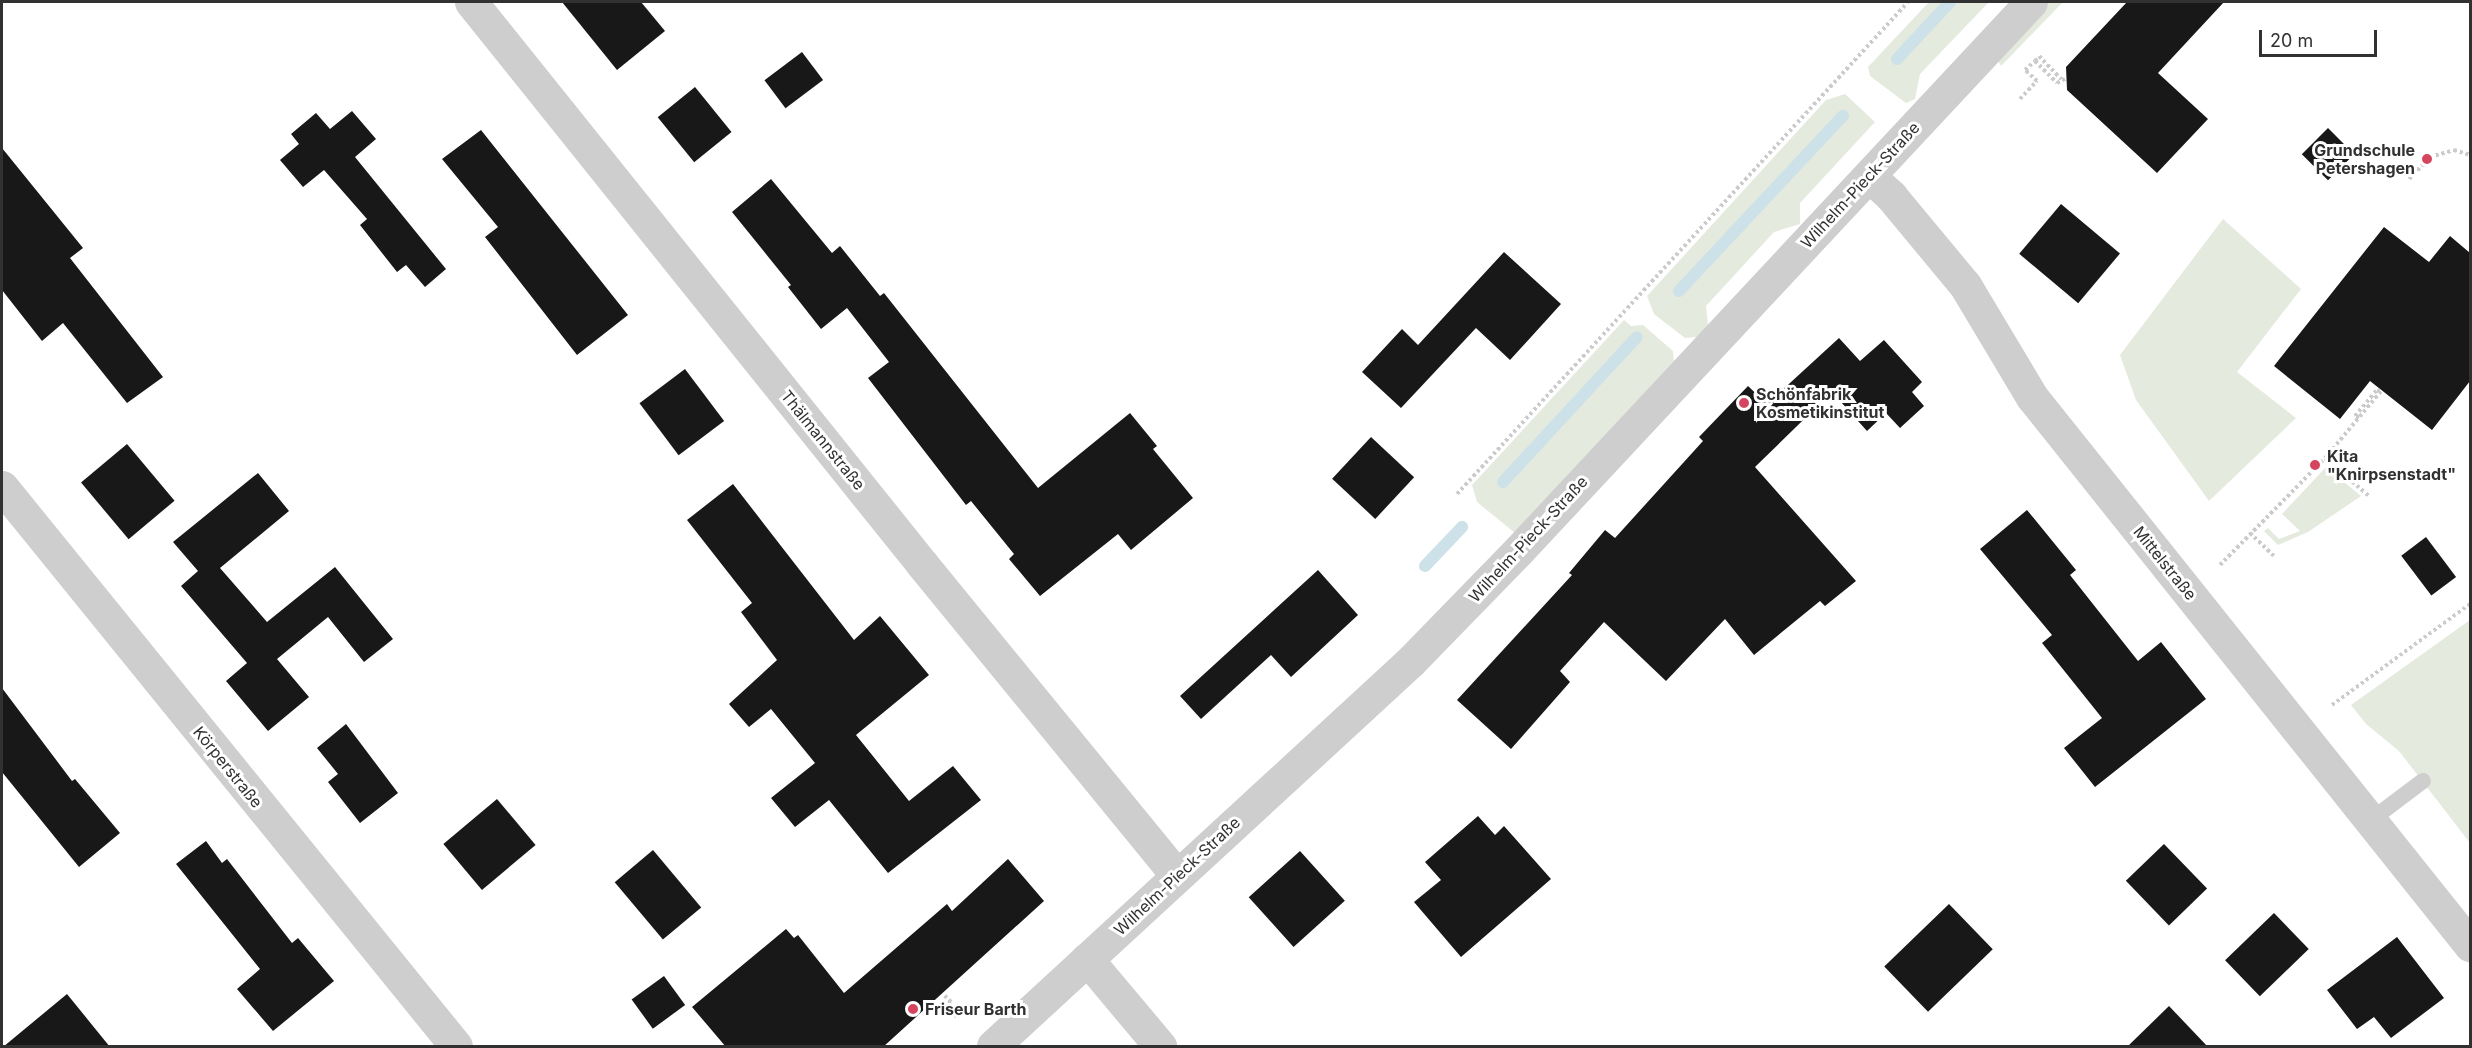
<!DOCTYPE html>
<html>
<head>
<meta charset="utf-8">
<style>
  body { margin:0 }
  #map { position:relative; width:2472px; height:1048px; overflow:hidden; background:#fff; font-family:Inter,sans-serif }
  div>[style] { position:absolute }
  .green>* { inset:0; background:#e5eade }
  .stream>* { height:12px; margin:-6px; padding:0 6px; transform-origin:6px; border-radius:6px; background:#cce1e8 }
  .building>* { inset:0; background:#181818; transform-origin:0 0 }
  .path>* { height:4px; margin-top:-2px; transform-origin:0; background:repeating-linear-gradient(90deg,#cbcbcb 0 3px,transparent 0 6px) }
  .service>* { height:16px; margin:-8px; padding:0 8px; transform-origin:8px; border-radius:8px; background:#cecece }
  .minor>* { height:33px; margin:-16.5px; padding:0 16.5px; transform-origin:16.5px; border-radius:16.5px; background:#cecece }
  .tertiary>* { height:33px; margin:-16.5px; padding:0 16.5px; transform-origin:16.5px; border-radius:16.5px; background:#cecece }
  .dots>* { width:16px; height:16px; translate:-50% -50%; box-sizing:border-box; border:3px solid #fff; border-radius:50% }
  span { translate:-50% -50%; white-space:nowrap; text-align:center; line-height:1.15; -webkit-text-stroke:6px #fff; paint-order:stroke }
  .poi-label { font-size:16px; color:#313131; font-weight:700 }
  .right { translate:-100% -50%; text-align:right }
  .left { translate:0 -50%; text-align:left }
  .street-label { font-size:16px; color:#313131 }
  .frame { position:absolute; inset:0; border:3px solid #313131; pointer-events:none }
  .scale { position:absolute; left:2259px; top:30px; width:118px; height:27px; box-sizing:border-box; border:3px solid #313131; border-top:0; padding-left:8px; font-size:18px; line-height:21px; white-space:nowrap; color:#313131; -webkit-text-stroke:4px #fff; paint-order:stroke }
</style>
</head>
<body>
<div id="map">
  <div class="green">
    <i style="clip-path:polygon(1929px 2px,1989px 2px,1920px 74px,1915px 99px,1906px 103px,1870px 76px,1868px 67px)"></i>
    <i style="clip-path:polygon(2049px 2px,2063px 2px,2001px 66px,1997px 59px)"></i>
    <i style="clip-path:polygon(1845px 94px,1875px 122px,1800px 203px,1800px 224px,1774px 232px,1706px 306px,1708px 325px,1697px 337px,1685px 338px,1654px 314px,1647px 296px,1826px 100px)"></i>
    <i style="clip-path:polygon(2223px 219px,2301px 289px,2237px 372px,2296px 418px,2209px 501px,2136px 400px,2120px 355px)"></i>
    <i style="clip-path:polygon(1624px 320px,1631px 326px,1643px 325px,1673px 351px,1674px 361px,1515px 533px,1477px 502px,1472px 485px)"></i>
    <i style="clip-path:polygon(2326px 467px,2361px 496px,2308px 532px,2278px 545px,2264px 531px,2268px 528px,2279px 539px,2300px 531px,2282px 514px)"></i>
    <i style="clip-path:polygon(2470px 620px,2470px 843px,2399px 751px,2366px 724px,2351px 705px)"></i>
  </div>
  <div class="stream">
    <i style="left:1897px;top:59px;width:78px;rotate:-47.1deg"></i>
    <i style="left:1679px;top:291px;width:240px;rotate:-46.9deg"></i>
    <i style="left:1503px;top:482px;width:197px;rotate:-47.3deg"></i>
    <i style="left:1425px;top:566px;width:54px;rotate:-46.5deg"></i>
  </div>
  <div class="building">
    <i style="clip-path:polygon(562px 2px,641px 2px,665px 31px,617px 70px)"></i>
    <i style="clip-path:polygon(2127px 2px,2224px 2px,2158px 73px,2208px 119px,2157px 173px,2067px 90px,2066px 67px)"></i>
    <i style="left:802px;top:52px;width:35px;height:47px;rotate:53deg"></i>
    <i style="left:695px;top:87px;width:58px;height:48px;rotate:51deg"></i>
    <i style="clip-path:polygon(352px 111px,376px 139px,355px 157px,446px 269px,425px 287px,406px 265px,397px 272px,360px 225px,367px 219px,324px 170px,303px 187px,280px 160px,299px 144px,291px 134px,316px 113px,330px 129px)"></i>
    <i style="left:2328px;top:128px;width:37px;height:37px;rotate:45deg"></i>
    <i style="clip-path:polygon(481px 130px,628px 315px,577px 355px,485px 237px,498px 227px,442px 159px)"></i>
    <i style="clip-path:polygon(2px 148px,83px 248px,70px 258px,163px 377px,127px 403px,63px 323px,42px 341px,2px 290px)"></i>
    <i style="clip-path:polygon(771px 179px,832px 253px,840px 246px,880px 296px,884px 293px,1038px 488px,1130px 413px,1157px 446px,1153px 449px,1193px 498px,1131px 550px,1118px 534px,1040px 596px,1009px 559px,1014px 554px,971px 501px,966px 505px,868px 378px,889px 362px,847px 308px,821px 329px,788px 287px,791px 285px,732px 212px)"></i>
    <i style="left:2061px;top:204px;width:77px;height:65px;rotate:40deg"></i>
    <i style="clip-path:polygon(2384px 227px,2429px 262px,2450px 236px,2470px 253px,2470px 381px,2432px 430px,2370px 381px,2340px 419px,2274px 366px)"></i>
    <i style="clip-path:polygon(1504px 252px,1561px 304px,1510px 360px,1476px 328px,1401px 408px,1362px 372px,1402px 329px,1418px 345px)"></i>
    <i style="clip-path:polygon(1839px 338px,1860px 361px,1884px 340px,1922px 382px,1912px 392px,1924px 406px,1900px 428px,1886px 413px,1867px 431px,1832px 392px,1755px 467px,1856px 581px,1825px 606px,1820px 601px,1754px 655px,1725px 619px,1666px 681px,1604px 622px,1560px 671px,1570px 682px,1511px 749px,1457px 700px,1572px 575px,1569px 573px,1605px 530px,1615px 538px,1703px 441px,1699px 437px,1748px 386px,1767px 404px)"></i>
    <i style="left:685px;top:369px;width:65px;height:57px;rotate:53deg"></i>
    <i style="left:1371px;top:437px;width:59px;height:57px;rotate:43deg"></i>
    <i style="left:127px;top:444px;width:74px;height:60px;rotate:50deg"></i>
    <i style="clip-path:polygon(258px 473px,289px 511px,220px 568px,267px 622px,335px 567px,393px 639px,364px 662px,328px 617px,277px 659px,309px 697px,268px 731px,226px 681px,247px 663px,181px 586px,198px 571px,173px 542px)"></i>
    <i style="clip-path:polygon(733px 484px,854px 640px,880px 616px,929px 675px,856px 735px,909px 801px,953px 766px,981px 800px,888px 873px,829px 800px,795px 827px,771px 798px,815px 763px,771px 709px,749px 727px,729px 704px,777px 660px,741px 612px,752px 603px,687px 520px)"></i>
    <i style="clip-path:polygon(2027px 510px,2076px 570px,2070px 575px,2138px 661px,2161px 642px,2206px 699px,2095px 787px,2064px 748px,2102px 718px,2042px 643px,2052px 635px,1980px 549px)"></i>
    <i style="left:2426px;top:537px;width:50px;height:31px;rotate:53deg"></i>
    <i style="clip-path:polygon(1318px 570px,1358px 615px,1291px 677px,1271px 655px,1201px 719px,1180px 696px)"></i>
    <i style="clip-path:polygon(2px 688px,72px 781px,75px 779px,120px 833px,79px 867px,2px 772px)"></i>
    <i style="clip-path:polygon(346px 724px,398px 793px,360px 823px,328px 782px,338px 774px,317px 748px)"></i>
    <i style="left:497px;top:799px;width:60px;height:70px;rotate:50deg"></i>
    <i style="clip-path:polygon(1478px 816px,1495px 835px,1504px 826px,1551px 879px,1461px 957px,1414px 902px,1441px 880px,1425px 862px)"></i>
    <i style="clip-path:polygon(206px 841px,222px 863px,227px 859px,292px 943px,298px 938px,334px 981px,273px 1031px,237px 989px,260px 969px,176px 864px)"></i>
    <i style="left:2164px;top:844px;width:62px;height:53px;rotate:46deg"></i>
    <i style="left:653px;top:850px;width:75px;height:50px;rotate:50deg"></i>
    <i style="left:1300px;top:851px;width:67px;height:69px;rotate:48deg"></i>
    <i style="clip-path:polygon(1008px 859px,1044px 901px,883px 1047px,726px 1047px,692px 1007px,786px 929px,794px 938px,798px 935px,844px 993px,947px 904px,952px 911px)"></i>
    <i style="left:1949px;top:904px;width:63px;height:90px;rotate:46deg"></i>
    <i style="left:2274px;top:913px;width:50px;height:68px;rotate:46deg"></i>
    <i style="clip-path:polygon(2397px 937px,2444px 998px,2391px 1038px,2374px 1017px,2357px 1029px,2327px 990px)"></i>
    <i style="left:664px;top:976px;width:36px;height:40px;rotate:54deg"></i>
    <i style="clip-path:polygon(67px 994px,110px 1047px,3px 1047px)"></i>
    <i style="clip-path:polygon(2169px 1006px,2208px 1047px,2127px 1047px)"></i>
  </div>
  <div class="path">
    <i style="left:2035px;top:61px;width:6px;rotate:-51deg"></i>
    <i style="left:2039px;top:56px;width:32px;rotate:46deg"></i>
    <i style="left:2020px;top:99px;width:25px;rotate:-47deg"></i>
    <i style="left:2037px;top:81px;width:16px;rotate:-137deg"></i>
    <i style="left:2025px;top:70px;width:13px;rotate:-42deg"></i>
    <i style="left:2035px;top:61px;width:31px;rotate:45deg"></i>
    <i style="left:2057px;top:83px;width:11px;rotate:-27deg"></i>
    <i style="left:2409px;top:179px;width:30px;rotate:-46deg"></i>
    <i style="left:2430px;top:157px;width:25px;rotate:-16deg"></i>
    <i style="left:2454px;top:150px;width:17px;rotate:17deg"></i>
    <i style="left:2359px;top:418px;width:4px;rotate:-153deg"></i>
    <i style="left:2355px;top:416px;width:34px;rotate:-50deg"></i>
    <i style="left:2377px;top:390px;width:4px;rotate:34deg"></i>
    <i style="left:2325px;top:458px;width:58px;rotate:40.8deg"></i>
    <i style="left:1457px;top:494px;width:667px;rotate:-47.49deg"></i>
    <i style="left:2250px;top:533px;width:33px;rotate:44deg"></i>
    <i style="left:2220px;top:565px;width:150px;rotate:-45.5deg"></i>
    <i style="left:2325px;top:458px;width:89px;rotate:-50deg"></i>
    <i style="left:2332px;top:705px;width:171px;rotate:-36.2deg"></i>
    <i style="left:933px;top:1002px;width:13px;rotate:51deg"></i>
    <i style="left:941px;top:1012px;width:14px;rotate:-45deg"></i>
    <i style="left:951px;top:1002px;width:11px;rotate:-135deg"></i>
    <i style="left:946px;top:1006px;width:17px;rotate:45deg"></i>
  </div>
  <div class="service">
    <i style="left:2371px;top:820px;width:65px;rotate:-36.9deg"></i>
  </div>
  <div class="minor">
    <i style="left:471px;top:2px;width:721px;rotate:51.25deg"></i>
    <i style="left:922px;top:564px;width:403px;rotate:50.7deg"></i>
    <i style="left:1869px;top:176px;width:30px;rotate:42deg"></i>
    <i style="left:1891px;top:196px;width:116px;rotate:50.3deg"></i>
    <i style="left:1965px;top:285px;width:131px;rotate:59.1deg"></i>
    <i style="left:2032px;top:397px;width:702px;rotate:51.37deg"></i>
    <i style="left:2px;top:487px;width:720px;rotate:50.92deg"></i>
    <i style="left:1087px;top:959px;width:114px;rotate:50deg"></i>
  </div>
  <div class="tertiary">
    <i style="left:993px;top:1046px;width:567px;rotate:-42.64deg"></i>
    <i style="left:1410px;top:662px;width:156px;rotate:-45.8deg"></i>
    <i style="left:1519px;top:550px;width:750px;rotate:-46.95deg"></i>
  </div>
  <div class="dots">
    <i style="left:2427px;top:159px;background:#d6455f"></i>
    <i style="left:1744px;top:403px;background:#d6455f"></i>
    <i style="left:2315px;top:465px;background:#d6455f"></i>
    <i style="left:913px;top:1009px;background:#d6455f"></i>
  </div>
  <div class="poi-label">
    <span class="right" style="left:2415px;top:159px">Grundschule<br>Petershagen</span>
    <span class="left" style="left:1756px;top:403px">Schönfabrik<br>Kosmetikinstitut</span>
    <span class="left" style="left:2327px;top:465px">Kita<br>"Knirpsenstadt"</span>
    <span class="left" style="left:925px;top:1009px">Friseur Barth</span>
  </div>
  <div class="street-label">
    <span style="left:1860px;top:185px;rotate:-47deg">Wilhelm-Pieck-Straße</span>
    <span style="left:823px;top:440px;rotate:51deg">Thälmannstraße</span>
    <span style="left:1528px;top:539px;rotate:-47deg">Wilhelm-Pieck-Straße</span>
    <span style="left:2165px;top:563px;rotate:51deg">Mittelstraße</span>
    <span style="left:228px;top:767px;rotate:51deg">Körperstraße</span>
    <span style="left:1177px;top:876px;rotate:-43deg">Wilhelm-Pieck-Straße</span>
  </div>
  <div class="frame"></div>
  <div class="scale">20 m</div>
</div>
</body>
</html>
